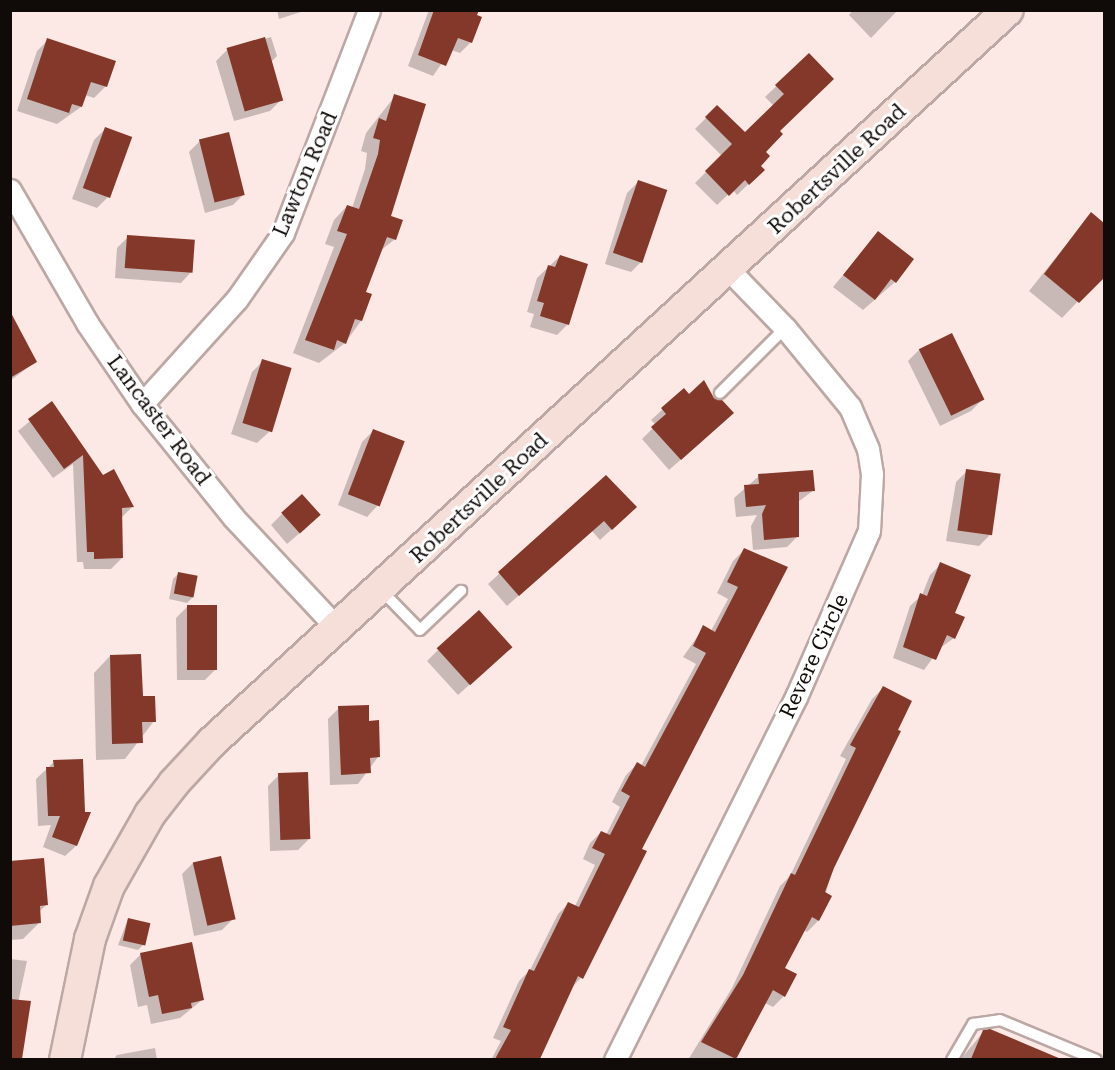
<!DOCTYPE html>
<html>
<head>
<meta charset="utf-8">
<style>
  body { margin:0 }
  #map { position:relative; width:1115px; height:1070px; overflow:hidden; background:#fce8e4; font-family:"Roboto Serif",serif }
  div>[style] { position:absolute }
  .shadow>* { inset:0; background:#0003 }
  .building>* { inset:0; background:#84382a; transform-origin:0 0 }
  .roads { filter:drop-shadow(2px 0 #bba8a4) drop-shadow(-2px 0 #bba8a4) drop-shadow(0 2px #bba8a4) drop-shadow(0 -2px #bba8a4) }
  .lane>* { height:10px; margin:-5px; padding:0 5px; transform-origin:5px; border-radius:5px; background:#fff }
  .street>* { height:21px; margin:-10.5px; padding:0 10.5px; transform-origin:10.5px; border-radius:10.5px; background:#fff }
  .secondary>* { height:30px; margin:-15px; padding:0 15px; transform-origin:15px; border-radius:15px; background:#f6ded9 }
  span { translate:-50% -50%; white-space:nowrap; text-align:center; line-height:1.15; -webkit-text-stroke:6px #fff; paint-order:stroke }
  .street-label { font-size:21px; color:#100a09 }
  .frame { position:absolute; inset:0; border:12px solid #100a09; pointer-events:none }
</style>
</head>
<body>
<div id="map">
  <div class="shadow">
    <i style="clip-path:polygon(277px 10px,307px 10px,279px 19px)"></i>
    <i style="clip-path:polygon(429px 10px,472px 10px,471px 42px,460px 53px,451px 50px,433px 76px,408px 66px)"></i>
    <i style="clip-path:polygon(853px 10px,898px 10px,871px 38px,849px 15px)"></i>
    <i style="clip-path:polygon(271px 37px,277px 56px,271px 62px,281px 100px,270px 111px,234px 121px,216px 61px,227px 50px)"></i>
    <i style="clip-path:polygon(48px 40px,114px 62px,105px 87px,94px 98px,85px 95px,81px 107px,57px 124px,17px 111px,37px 51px)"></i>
    <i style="clip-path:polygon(809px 55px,778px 131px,764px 152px,759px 166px,763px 170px,737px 195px,733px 190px,717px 205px,695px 183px,722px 156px,695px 129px,717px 107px,745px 134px,774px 106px,765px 97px)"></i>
    <i style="clip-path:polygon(395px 96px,389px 217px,395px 239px,380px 251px,364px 293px,370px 295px,361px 321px,345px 343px,319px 363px,293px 353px,334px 247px,325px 244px,334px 220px,347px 206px,352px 208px,365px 169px,367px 153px,361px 151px,366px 133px)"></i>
    <i style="clip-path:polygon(105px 129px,108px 197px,97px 208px,72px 199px,94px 140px)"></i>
    <i style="clip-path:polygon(200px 141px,244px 194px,233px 205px,205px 213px,189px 152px)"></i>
    <i style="clip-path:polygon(638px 182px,642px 261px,631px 272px,605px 264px,627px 193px)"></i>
    <i style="clip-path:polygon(1091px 214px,1104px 225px,1104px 274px,1062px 318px,1029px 291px)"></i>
    <i style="clip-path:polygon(878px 233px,895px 282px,863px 310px,833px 287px)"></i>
    <i style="clip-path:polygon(128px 237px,192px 271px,181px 283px,115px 278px,117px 248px)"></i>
    <i style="clip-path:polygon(560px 256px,568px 324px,557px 335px,530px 327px,534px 314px,527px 312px,537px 278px)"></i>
    <i style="clip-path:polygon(10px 318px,35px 362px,10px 381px)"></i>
    <i style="clip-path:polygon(951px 335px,982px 400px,971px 411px,940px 426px,908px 361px,919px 350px)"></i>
    <i style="clip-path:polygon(263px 361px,269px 432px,257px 443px,231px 434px,252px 372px)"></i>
    <i style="clip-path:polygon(684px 390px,721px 424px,669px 470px,642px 439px,656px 425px,651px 420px)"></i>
    <i style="clip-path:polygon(52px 403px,103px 477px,114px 471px,132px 507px,121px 518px,122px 558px,111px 569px,84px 569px,83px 562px,77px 562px,73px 464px,53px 478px,18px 431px)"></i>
    <i style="clip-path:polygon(373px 431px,403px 442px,378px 505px,367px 517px,338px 505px,362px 442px)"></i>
    <i style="clip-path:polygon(967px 471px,990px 535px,979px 546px,946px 541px,956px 482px)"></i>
    <i style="clip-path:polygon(759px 476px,814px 490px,798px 502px,798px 536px,787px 547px,753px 550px,751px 526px,757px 515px,736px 517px,734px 498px)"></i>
    <i style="clip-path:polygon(606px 477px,624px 518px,600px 540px,592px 531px,507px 606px,488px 584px)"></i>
    <i style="clip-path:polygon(282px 514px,308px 526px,287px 544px,271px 525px)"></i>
    <i style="clip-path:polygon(744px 550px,786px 568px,722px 694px,714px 702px,640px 849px,581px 978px,570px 989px,538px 1060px,491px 1060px,501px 1041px,493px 1038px,519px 981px,530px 970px,558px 914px,569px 903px,575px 906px,595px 865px,583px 859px,590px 843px,601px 832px,606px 835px,620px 807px,612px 802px,626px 775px,637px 764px,641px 766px,696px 664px,683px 657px,704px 627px,711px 631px,728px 599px,717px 593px,733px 561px)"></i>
    <i style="clip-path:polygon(941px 564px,953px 614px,954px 638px,940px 648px,924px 670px,893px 658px,910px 606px,922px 595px,930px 575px)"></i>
    <i style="clip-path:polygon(178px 574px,193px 597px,187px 603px,169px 599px,173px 579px)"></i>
    <i style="clip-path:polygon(187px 607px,216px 669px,205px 680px,177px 680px,176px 618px)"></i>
    <i style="clip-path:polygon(438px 650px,499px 658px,458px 695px,427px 661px)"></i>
    <i style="clip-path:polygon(110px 656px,154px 721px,125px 759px,96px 760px,94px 673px)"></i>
    <i style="clip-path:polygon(883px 688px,818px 921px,807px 932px,803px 930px,783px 969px,784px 996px,773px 1007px,765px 1003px,736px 1060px,688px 1060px,732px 988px,780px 886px,790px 876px,846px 759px,840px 756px,872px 699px)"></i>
    <i style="clip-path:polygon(339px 708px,368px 722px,378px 757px,358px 784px,330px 785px,328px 719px)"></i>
    <i style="clip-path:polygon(54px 762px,84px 814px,88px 814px,76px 846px,65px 856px,43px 847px,51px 825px,38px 826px,36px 779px)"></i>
    <i style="clip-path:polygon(279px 775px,309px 839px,298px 850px,270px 851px,268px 786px)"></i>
    <i style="clip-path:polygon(10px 862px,47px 904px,39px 912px,40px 922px,23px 939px,10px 940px)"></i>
    <i style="clip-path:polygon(193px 863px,233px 919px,222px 930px,194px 936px,182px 874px)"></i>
    <i style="clip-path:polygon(128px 919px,143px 945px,138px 950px,118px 945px)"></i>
    <i style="clip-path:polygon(141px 954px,202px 1000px,180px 1018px,151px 1024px,147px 1005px,138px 1007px,130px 965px)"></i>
    <i style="clip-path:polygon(10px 959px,27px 961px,10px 1040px)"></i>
    <i style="clip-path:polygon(984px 1031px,989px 1031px,1058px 1060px,960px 1060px)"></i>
    <i style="clip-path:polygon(155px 1048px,157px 1060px,113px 1060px,117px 1055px)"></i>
  </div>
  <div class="building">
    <i style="clip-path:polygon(434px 10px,479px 10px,477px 15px,482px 17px,472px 43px,458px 38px,446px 66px,418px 55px)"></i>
    <i style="left:265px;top:37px;width:66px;height:40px;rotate:74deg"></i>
    <i style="clip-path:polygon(47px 38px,116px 61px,107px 87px,91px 82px,82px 107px,72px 104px,69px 113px,27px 99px)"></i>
    <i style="clip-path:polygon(809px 53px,834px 79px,780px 131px,783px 134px,766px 152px,770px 156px,761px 166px,765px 170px,749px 185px,745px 180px,729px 196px,705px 171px,732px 144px,705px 117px,717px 105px,745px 132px,784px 94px,775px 85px)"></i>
    <i style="clip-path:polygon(394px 94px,426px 104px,391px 216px,403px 220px,396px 240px,387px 237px,366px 292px,372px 294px,362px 321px,355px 319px,346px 344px,337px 340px,334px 350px,305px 340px,347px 234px,337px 231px,347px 205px,359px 209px,378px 154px,380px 140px,373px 138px,379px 118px,386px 121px)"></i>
    <i style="left:105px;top:127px;width:29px;height:65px;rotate:20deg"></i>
    <i style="left:229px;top:132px;width:65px;height:31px;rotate:76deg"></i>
    <i style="left:638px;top:180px;width:31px;height:77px;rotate:19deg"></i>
    <i style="clip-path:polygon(1091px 212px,1104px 223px,1104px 278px,1079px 303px,1044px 274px)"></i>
    <i style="clip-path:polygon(878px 231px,914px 259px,896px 283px,891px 279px,875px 300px,843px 275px)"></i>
    <i style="left:127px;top:235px;width:68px;height:33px;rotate:4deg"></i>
    <i style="clip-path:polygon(560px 255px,588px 264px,569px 325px,540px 316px,544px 303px,537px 301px,548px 265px,555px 267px)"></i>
    <i style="clip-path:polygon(10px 311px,37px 362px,10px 378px)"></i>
    <i style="left:952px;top:333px;width:74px;height:37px;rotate:64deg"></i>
    <i style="left:262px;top:359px;width:31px;height:67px;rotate:17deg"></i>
    <i style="clip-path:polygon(704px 380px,714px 398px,722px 400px,734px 413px,681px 460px,651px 427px,666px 414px,661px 408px,684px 388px,689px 394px)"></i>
    <i style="clip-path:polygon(52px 401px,103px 475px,114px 469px,134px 507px,122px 508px,123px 558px,94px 559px,94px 552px,87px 552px,83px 455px,64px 469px,28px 419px)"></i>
    <i style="left:373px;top:429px;width:34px;height:70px;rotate:21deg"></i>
    <i style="left:966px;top:469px;width:35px;height:62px;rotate:8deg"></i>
    <i style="clip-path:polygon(813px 470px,815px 491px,799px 492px,799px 537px,764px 540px,762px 514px,766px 505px,746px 507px,744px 485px,759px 484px,758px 474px)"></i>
    <i style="clip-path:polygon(606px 475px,637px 507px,612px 530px,604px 521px,519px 596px,498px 572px)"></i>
    <i style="left:302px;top:494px;width:28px;height:28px;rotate:48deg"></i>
    <i style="clip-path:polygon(744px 548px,788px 567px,642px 849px,647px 851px,583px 979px,578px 976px,540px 1059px,495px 1059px,511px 1030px,503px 1027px,529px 969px,534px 971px,568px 902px,579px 907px,605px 854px,592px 848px,601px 831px,610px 835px,630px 796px,621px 791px,637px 762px,645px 767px,706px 653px,693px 646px,703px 625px,715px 632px,738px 587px,727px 582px)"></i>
    <i style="clip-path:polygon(940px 562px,971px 575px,955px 613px,965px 617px,955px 639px,947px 635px,936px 660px,903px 647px,920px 593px,927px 596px)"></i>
    <i style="left:178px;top:572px;width:20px;height:22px;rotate:11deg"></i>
    <i style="left:187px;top:605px;width:30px;height:65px"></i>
    <i style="left:479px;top:610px;width:50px;height:57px;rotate:48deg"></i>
    <i style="clip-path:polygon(141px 654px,143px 696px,155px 696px,156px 722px,142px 722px,143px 743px,112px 744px,110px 655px)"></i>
    <i style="clip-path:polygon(883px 686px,912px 701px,898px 730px,901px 731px,834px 868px,825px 892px,832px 896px,819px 921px,812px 917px,785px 968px,797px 974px,785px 997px,773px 990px,736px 1059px,701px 1042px,743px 975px,791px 873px,795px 875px,856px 748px,850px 745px)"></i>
    <i style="clip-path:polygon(369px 705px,369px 721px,379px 720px,380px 757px,370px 758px,371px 773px,341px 775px,338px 706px)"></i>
    <i style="clip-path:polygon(83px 759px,85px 812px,91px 812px,77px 846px,52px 837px,60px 816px,48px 816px,46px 767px,54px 767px,53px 760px)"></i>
    <i style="left:308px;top:772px;width:67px;height:30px;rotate:88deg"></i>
    <i style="left:221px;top:856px;width:65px;height:29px;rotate:77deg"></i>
    <i style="clip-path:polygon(44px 858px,48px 905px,40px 906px,41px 923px,10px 926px,10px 861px)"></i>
    <i style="left:128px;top:918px;width:23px;height:23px;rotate:13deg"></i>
    <i style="clip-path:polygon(192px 942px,204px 1000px,191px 1003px,192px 1008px,162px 1014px,158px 995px,149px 997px,140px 953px)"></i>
    <i style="clip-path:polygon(10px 999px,31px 1001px,22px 1059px,10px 1058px)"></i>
    <i style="clip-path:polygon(990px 1029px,1061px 1059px,971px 1059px,983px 1030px)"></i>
  </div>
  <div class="roads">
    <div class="lane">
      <i style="left:720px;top:393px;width:92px;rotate:-45deg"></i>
      <i style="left:380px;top:589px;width:57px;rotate:45.7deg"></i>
      <i style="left:420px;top:630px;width:57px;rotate:-43.6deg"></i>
      <i style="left:952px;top:1060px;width:42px;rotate:-59.7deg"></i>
      <i style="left:973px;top:1024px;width:27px;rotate:-8deg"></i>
      <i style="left:1000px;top:1020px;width:104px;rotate:22.6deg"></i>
    </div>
    <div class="street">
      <i style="left:10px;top:190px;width:154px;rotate:59.9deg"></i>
      <i style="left:87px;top:323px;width:98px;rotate:55.8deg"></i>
      <i style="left:142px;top:404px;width:146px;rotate:51.1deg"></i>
      <i style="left:234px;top:518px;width:152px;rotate:46.9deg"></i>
      <i style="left:142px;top:404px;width:142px;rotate:-47.9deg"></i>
      <i style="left:237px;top:299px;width:80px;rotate:-55.1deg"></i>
      <i style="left:283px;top:233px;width:239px;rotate:-68.9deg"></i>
      <i style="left:615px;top:1060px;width:406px;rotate:-63.5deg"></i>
      <i style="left:796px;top:697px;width:181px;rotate:-66.3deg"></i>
      <i style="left:869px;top:531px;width:57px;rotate:-87deg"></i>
      <i style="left:872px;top:474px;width:25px;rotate:-99deg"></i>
      <i style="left:868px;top:449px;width:46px;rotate:-113.2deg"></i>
      <i style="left:850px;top:407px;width:102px;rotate:-129.4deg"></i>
      <i style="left:785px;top:328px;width:82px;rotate:-134deg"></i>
    </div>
    <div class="secondary">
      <i style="left:65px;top:1060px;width:124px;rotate:-78.3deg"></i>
      <i style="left:90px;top:939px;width:56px;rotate:-70.3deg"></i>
      <i style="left:109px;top:886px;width:83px;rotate:-60.3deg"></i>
      <i style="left:150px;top:814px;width:39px;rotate:-52deg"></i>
      <i style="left:174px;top:783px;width:56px;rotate:-47.2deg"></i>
      <i style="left:212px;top:742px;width:1081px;rotate:-42.6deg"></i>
    </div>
  </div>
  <div class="street-label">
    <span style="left:837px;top:169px;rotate:-43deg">Robertsville Road</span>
    <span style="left:305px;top:174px;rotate:-67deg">Lawton Road</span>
    <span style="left:159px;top:420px;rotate:53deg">Lancaster Road</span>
    <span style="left:479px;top:498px;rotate:-43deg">Robertsville Road</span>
    <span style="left:814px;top:656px;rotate:-65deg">Revere Circle</span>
  </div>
  <div class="frame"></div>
</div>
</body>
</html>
